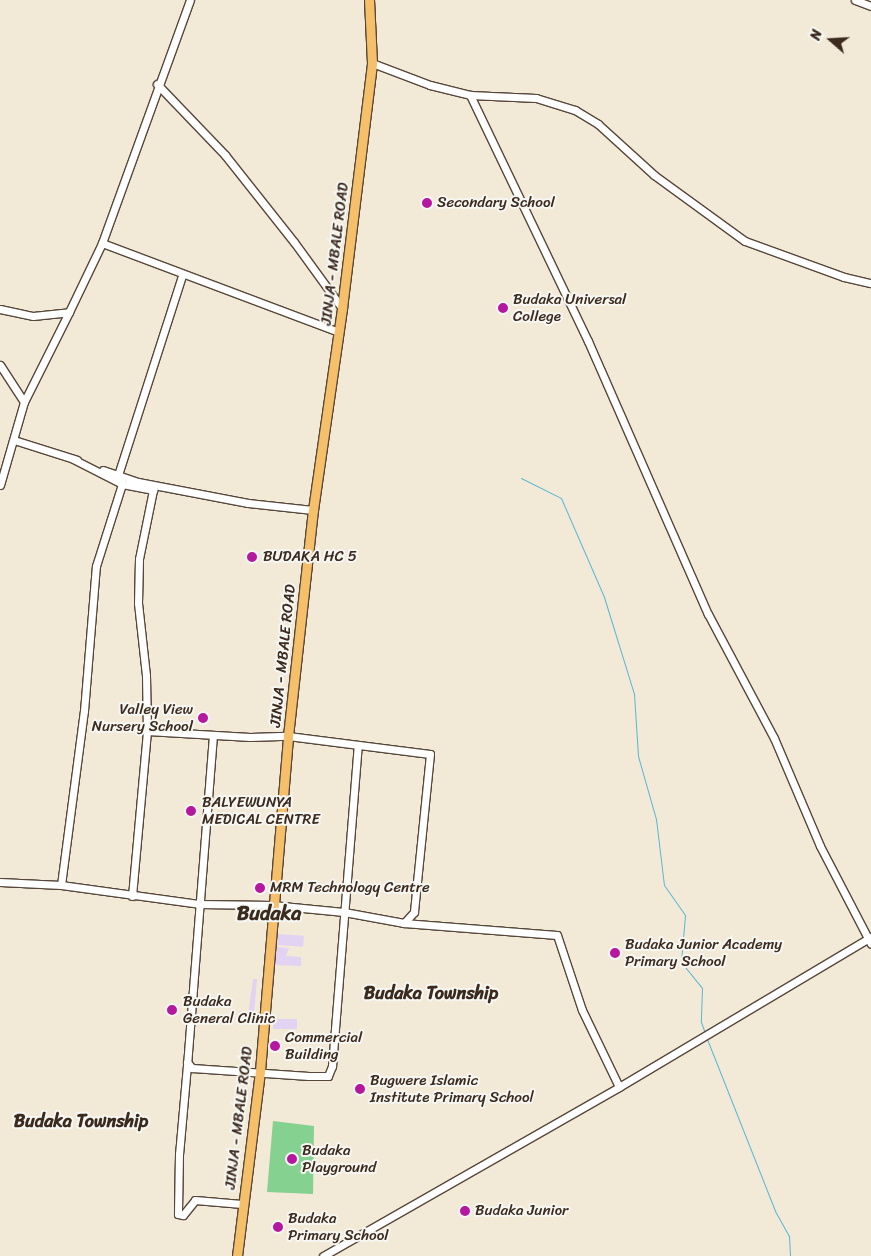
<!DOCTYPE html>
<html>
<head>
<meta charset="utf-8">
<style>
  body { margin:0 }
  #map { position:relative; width:871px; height:1256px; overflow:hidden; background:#f2ead7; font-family:Sriracha,sans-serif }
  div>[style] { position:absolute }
  .built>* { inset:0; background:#e3d3f2; transform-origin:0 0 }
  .green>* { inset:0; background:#85d18f }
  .stream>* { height:1px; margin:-0.5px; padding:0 0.5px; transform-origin:0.5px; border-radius:0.5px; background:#59b5d7 }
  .roads { filter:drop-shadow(1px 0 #56473a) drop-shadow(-1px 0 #56473a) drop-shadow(0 1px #56473a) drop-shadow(0 -1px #56473a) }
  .minor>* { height:7px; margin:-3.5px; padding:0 3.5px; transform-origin:3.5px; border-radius:3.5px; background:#fff }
  .major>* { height:9px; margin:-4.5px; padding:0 4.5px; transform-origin:4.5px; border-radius:4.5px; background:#f6c06b }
  .dots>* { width:14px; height:14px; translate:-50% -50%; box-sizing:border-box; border:2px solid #f6f6f2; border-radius:50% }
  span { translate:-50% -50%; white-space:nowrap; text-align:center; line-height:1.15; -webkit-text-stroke:4px #f6f6f2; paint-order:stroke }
  .poi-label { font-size:15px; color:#3b2a1e }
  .left { translate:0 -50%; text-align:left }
  .right { translate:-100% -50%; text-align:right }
  .street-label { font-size:15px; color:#3b2a1e }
  .quarter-label { font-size:18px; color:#3b2a1e; font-weight:700 }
  .district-label { font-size:20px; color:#3b2a1e; font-weight:700 }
  .north { position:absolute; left:806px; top:15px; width:50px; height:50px; -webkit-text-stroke:4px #f6f6f2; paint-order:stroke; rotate:289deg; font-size:14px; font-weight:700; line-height:20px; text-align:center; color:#3b2a1e }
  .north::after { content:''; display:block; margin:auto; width:18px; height:22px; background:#3b2a1e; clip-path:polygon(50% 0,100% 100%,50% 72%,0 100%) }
</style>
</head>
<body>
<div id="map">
  <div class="built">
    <i style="left:278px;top:934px;width:26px;height:11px;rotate:4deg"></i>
    <i style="clip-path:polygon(277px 947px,289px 948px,286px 956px,301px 957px,301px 966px,275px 965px)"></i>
    <i style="clip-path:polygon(253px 979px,257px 979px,254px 1015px,248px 1015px)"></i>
    <i style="left:273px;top:1019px;width:24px;height:10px"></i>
  </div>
  <div class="green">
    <i style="clip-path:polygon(273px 1121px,314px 1126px,313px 1194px,267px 1192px)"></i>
  </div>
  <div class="stream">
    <i style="left:521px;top:478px;width:45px;rotate:26.6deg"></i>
    <i style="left:561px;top:498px;width:108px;rotate:66.5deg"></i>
    <i style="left:604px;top:597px;width:102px;rotate:72.8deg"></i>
    <i style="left:634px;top:694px;width:62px;rotate:86.3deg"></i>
    <i style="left:638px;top:756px;width:66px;rotate:74.1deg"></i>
    <i style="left:656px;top:819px;width:66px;rotate:83.1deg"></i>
    <i style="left:664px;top:885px;width:37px;rotate:55deg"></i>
    <i style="left:685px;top:915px;width:47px;rotate:94.9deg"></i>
    <i style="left:681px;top:962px;width:33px;rotate:51deg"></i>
    <i style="left:702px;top:988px;width:34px;rotate:92deg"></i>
    <i style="left:701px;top:1022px;width:12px;rotate:70deg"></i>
    <i style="left:707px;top:1039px;width:185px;rotate:68.4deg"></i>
    <i style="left:775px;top:1211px;width:29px;rotate:61deg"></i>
    <i style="left:789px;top:1236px;width:20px;rotate:87deg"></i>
  </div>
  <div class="roads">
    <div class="minor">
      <i style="left:855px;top:0;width:17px;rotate:21deg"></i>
      <i style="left:372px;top:63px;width:62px;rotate:20.8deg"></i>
      <i style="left:430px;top:85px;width:41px;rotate:14deg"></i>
      <i style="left:470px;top:95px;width:66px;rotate:2.6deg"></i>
      <i style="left:536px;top:98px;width:41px;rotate:17.1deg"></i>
      <i style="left:575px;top:110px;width:27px;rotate:31deg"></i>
      <i style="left:598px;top:124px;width:76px;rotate:42.3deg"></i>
      <i style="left:654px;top:175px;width:112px;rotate:36deg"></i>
      <i style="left:745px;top:241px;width:105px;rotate:20deg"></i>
      <i style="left:844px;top:277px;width:28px;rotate:13deg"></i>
      <i style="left:157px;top:84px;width:98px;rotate:46.2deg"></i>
      <i style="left:225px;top:155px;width:111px;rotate:51.6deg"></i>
      <i style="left:294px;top:242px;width:82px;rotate:54deg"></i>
      <i style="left:470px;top:95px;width:273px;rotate:64.4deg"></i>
      <i style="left:588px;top:341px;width:298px;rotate:66.3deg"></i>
      <i style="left:708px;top:614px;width:140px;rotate:62deg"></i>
      <i style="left:774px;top:738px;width:117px;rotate:66.9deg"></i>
      <i style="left:820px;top:846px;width:110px;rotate:62.5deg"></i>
      <i style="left:102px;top:243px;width:253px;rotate:20.6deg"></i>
      <i style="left:0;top:309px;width:34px;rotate:12deg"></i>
      <i style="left:33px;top:316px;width:36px;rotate:-6deg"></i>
      <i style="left:69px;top:312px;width:76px;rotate:-64.4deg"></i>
      <i style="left:102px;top:243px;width:258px;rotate:-70.1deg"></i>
      <i style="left:0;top:365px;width:44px;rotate:57deg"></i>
      <i style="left:14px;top:440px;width:66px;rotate:17.6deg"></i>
      <i style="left:73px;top:459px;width:55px;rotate:27deg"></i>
      <i style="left:122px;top:484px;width:32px;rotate:11deg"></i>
      <i style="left:153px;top:490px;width:70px;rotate:101.5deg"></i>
      <i style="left:139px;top:559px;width:44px;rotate:91.3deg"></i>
      <i style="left:138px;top:603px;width:72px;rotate:83.7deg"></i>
      <i style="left:146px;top:675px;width:56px;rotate:89deg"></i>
      <i style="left:103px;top:470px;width:37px;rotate:19deg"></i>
      <i style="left:138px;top:482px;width:112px;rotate:10.8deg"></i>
      <i style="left:248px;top:503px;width:65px;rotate:6.1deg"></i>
      <i style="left:0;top:485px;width:86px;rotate:-73.9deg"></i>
      <i style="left:24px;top:402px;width:101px;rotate:-63.4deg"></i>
      <i style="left:213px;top:735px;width:328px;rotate:94.5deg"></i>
      <i style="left:187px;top:1062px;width:8px;rotate:50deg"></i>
      <i style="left:192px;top:1068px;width:117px;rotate:3.9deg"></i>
      <i style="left:309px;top:1076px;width:19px"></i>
      <i style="left:328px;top:1076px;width:11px;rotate:-68deg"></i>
      <i style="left:332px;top:1066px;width:322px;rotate:-85.4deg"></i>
      <i style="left:0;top:882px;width:61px;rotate:2.8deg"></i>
      <i style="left:61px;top:885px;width:139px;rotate:7.8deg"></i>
      <i style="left:199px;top:904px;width:73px;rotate:0.8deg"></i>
      <i style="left:272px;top:905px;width:72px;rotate:5.6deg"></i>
      <i style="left:344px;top:912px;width:61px;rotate:10.4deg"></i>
      <i style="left:404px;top:923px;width:153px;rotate:4.5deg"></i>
      <i style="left:557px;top:935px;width:79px;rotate:71.6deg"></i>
      <i style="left:582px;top:1010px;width:85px;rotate:64.3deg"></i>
      <i style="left:61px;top:885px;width:176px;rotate:-82.5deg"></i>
      <i style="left:84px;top:711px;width:145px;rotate:-85.3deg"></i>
      <i style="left:96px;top:566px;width:86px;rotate:-72.4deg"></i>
      <i style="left:122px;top:484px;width:10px;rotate:-114deg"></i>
      <i style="left:118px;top:475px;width:209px;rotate:-72.2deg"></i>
      <i style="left:132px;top:896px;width:166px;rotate:-84.8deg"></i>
      <i style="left:147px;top:731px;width:103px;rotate:3.3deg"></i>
      <i style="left:250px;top:737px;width:38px;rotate:-2deg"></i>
      <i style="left:288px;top:736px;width:143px;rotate:7.2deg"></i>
      <i style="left:430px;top:754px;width:159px;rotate:95.8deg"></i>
      <i style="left:414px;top:912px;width:15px;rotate:132deg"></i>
      <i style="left:187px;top:1065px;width:89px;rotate:95.1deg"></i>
      <i style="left:179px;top:1154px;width:60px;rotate:91deg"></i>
      <i style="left:178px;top:1214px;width:5px;rotate:11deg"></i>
      <i style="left:183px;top:1215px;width:19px;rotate:-51deg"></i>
      <i style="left:195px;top:1200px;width:47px;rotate:4.9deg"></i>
      <i style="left:323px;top:1256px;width:341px;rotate:-29.7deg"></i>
      <i style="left:619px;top:1087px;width:293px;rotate:-30.8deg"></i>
    </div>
    <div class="major">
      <i style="left:237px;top:1256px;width:186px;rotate:-82.9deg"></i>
      <i style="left:260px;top:1071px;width:336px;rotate:-85.2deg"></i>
      <i style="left:288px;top:736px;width:227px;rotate:-83.7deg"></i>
      <i style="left:313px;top:510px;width:204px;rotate:-81.8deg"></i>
      <i style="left:342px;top:308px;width:247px;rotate:-83deg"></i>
      <i style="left:372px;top:63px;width:63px;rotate:-92.7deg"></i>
    </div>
  </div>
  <div class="dots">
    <i style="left:427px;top:203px;background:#b5179e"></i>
    <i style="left:503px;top:308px;background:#b5179e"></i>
    <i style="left:252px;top:557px;background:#b5179e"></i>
    <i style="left:203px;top:718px;background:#b5179e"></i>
    <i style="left:191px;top:811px;background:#b5179e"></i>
    <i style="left:260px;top:888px;background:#b5179e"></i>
    <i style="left:615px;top:953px;background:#b5179e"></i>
    <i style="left:172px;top:1010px;background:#b5179e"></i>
    <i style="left:275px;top:1046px;background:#b5179e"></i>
    <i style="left:360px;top:1089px;background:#b5179e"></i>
    <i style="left:292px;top:1159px;background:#b5179e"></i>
    <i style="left:465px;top:1211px;background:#b5179e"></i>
    <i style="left:278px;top:1227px;background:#b5179e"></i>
  </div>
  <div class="poi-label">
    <span class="left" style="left:437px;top:203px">Secondary School</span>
    <span class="left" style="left:513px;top:308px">Budaka Universal<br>College</span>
    <span class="left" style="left:263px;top:557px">BUDAKA HC 5</span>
    <span class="right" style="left:193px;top:718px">Valley View<br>Nursery School</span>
    <span class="left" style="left:202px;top:811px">BALYEWUNYA<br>MEDICAL CENTRE</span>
    <span class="left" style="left:270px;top:888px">MRM Technology Centre</span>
    <span class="left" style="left:625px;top:953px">Budaka Junior Academy<br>Primary School</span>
    <span class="left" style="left:183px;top:1010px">Budaka<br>General Clinic</span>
    <span class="left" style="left:285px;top:1046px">Commercial<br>Building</span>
    <span class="left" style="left:370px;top:1089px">Bugwere Islamic<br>Institute Primary School</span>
    <span class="left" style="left:302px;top:1159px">Budaka<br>Playground</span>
    <span class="left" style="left:475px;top:1211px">Budaka Junior</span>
    <span class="left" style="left:288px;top:1227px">Budaka<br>Primary School</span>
  </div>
  <div class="street-label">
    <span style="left:335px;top:254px;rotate:-83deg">JINJA - MBALE ROAD</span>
    <span style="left:283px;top:656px;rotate:-84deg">JINJA - MBALE ROAD</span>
    <span style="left:239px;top:1118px;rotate:-83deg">JINJA - MBALE ROAD</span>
  </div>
  <div class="quarter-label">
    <span style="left:431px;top:993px">Budaka Township</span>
    <span style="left:81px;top:1121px">Budaka Township</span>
  </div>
  <div class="district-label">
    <span style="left:269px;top:913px">Budaka</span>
  </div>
  <div class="north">N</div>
</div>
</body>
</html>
